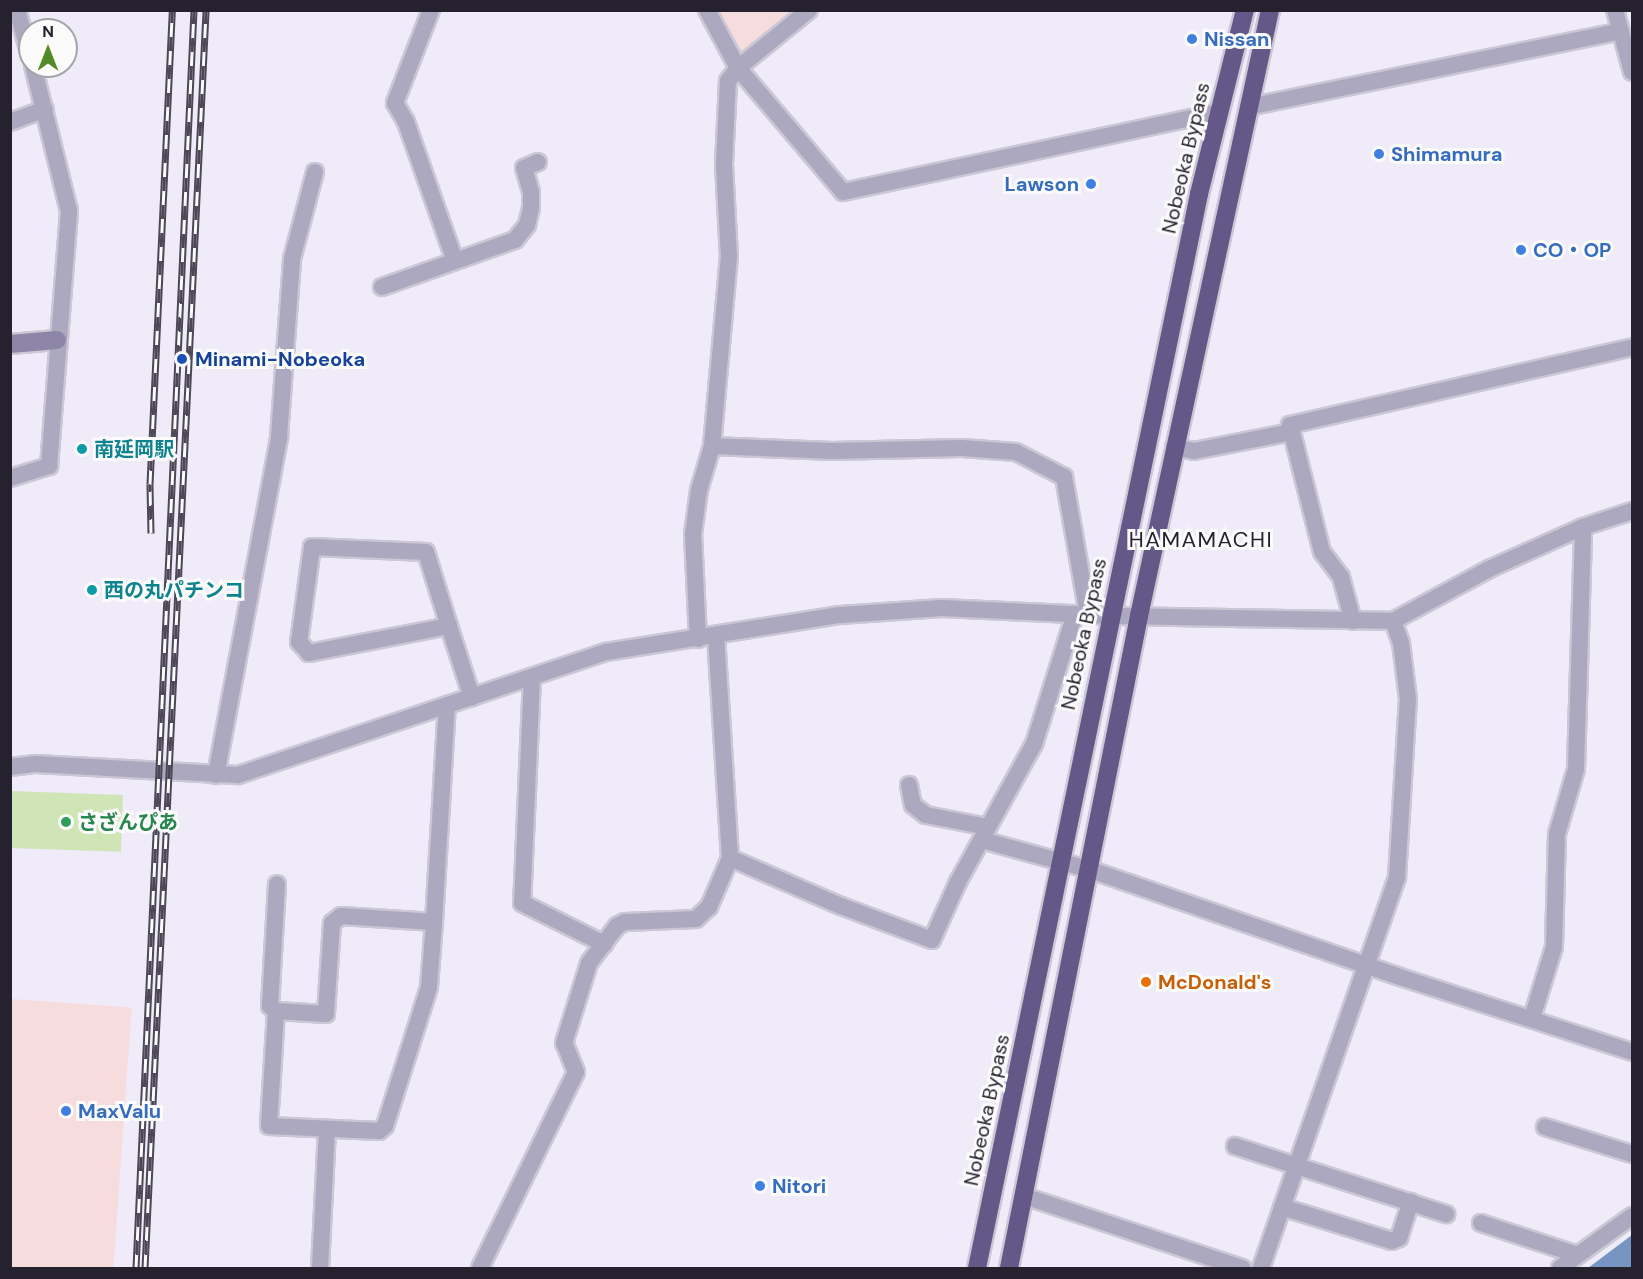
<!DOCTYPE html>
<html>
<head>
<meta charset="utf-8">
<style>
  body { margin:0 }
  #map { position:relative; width:1643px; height:1279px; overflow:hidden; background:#efebf9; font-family:"DM Sans","Noto Sans JP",sans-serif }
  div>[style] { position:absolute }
  .commercial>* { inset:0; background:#f7dcde; transform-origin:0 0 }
  .green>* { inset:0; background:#d0e5b5; transform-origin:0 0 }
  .water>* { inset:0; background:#7695c3 }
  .roads { filter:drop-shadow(2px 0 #cbc7d4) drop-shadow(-2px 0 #cbc7d4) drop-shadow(0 2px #cbc7d4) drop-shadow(0 -2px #cbc7d4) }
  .street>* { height:16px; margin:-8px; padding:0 8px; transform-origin:8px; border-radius:8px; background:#aca8c0 }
  .secondary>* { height:18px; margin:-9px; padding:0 9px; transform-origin:9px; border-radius:9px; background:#8d86a8 }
  .highway>* { height:18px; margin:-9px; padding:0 9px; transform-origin:9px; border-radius:9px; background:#635888 }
  .rail>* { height:7px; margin-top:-3.5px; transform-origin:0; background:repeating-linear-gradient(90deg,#fbfbfb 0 14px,#4c4855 0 28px); box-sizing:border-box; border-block:2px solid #4c4855 }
  .dots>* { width:16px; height:16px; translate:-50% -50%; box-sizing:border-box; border:3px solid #fbfbfb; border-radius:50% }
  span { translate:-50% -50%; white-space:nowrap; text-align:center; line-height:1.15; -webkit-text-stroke:6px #fbfbfb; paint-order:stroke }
  .shop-label { font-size:20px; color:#366cbe; font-weight:700 }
  .left { translate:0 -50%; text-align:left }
  .right { translate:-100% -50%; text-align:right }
  .street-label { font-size:20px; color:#25212e }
  .transit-label { font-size:20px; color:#164399; font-weight:700 }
  .culture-label { font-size:20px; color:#0d838f; font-weight:700 }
  .leisure-label { font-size:20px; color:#27864d; font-weight:700 }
  .food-label { font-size:20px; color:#c56008; font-weight:700 }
  .quarter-label { font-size:22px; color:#25212e; letter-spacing:1.5px }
  .frame { position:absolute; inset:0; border:12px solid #25212e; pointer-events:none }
  .north { position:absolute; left:18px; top:18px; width:60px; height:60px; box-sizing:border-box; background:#fbfbfb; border:2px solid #a5a4a9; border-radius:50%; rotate:0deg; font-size:16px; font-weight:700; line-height:24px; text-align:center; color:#25212e }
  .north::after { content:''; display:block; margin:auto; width:21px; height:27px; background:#518a26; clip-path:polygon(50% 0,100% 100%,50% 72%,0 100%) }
</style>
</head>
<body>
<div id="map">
  <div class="commercial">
    <i style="clip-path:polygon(715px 11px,797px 11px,740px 56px)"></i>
    <i style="left:11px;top:999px;width:121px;height:269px;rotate:4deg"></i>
  </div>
  <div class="green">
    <i style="left:11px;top:791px;width:112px;height:57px;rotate:2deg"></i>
  </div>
  <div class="water">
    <i style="clip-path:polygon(1632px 1235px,1632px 1268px,1588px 1268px)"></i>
  </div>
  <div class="roads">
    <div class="street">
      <i style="left:17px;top:10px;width:47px;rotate:73.9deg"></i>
      <i style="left:431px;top:10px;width:100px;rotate:111.2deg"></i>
      <i style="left:395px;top:103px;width:22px;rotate:60deg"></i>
      <i style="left:406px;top:122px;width:147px;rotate:70.6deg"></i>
      <i style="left:809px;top:10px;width:92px;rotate:140.8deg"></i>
      <i style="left:738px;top:68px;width:162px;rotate:49.7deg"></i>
      <i style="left:843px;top:192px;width:385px;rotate:-12deg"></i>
      <i style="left:1615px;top:10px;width:64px;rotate:74.7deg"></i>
      <i style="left:1248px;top:107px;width:380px;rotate:-11.5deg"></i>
      <i style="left:10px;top:122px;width:37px;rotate:-20deg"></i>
      <i style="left:382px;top:287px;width:141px;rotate:-19.5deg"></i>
      <i style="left:515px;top:240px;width:19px;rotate:-51deg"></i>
      <i style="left:527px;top:225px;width:17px;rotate:-77deg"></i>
      <i style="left:531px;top:208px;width:16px;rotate:-90deg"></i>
      <i style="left:531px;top:192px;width:25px;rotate:-106deg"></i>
      <i style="left:524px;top:168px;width:15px;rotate:-23deg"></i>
      <i style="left:712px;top:446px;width:120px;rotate:2.4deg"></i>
      <i style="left:832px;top:451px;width:130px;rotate:-1.3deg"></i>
      <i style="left:962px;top:448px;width:54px;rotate:4.2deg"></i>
      <i style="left:1016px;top:452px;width:54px;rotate:27.5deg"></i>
      <i style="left:1064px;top:477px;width:140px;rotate:80.1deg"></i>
      <i style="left:1174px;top:447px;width:20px;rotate:11deg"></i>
      <i style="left:1194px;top:451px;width:100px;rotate:-11deg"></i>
      <i style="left:10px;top:478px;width:41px;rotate:-17.1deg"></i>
      <i style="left:49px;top:466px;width:256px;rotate:-85.5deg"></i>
      <i style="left:69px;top:211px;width:149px;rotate:-103.9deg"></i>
      <i style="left:1353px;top:621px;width:46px;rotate:-105.3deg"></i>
      <i style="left:1341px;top:577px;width:31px;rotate:-127deg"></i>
      <i style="left:1322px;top:552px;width:131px;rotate:-104.1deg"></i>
      <i style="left:1290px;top:425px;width:351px;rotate:-12.8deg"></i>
      <i style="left:449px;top:626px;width:143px;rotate:169.1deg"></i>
      <i style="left:309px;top:653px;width:15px;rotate:-132deg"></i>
      <i style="left:299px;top:642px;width:96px;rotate:-82.2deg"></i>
      <i style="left:312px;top:547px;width:114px;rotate:2.5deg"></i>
      <i style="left:426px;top:552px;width:77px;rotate:72.7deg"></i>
      <i style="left:449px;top:626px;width:75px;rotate:72.1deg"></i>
      <i style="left:698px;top:639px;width:105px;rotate:-92.7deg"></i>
      <i style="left:693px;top:534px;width:44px;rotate:-82.2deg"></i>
      <i style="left:699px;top:490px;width:46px;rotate:-73.5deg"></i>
      <i style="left:712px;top:446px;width:190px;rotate:-84.9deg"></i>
      <i style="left:729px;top:257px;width:92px;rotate:-93.1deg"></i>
      <i style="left:724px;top:165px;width:84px;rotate:-87.3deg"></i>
      <i style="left:728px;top:81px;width:16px;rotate:-52deg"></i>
      <i style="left:738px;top:68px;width:66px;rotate:-118.1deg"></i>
      <i style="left:532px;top:677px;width:226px;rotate:92.5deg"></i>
      <i style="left:522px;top:903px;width:92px;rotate:26.6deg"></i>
      <i style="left:10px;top:767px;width:26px;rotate:-7deg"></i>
      <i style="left:36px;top:764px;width:202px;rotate:3.1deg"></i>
      <i style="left:238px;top:775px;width:388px;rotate:-18.5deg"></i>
      <i style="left:606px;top:652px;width:237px;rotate:-9deg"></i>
      <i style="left:840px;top:615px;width:102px;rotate:-3.9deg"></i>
      <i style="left:942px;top:608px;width:168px;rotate:2.7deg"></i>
      <i style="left:1110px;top:616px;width:283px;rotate:1deg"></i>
      <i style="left:1393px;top:621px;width:109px;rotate:-28.4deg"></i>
      <i style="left:1489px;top:569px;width:103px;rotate:-24.1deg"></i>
      <i style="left:1583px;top:527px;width:52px;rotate:-18.1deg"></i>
      <i style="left:216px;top:775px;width:344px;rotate:-79.4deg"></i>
      <i style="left:279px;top:437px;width:178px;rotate:-85.8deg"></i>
      <i style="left:292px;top:259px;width:90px;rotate:-75.2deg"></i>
      <i style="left:909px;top:785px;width:20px;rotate:79deg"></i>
      <i style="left:913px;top:805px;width:16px;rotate:38deg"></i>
      <i style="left:926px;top:815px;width:63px;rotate:11deg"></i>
      <i style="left:982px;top:840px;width:113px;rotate:15.4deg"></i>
      <i style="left:1091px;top:870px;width:327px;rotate:19.1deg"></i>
      <i style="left:1400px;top:977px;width:244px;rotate:17.9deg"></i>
      <i style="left:730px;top:858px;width:121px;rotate:23.4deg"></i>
      <i style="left:841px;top:906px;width:97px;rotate:20.5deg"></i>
      <i style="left:932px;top:940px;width:64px;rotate:-65.9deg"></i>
      <i style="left:958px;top:882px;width:158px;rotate:-61.2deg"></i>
      <i style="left:1034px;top:744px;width:136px;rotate:-72.5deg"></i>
      <i style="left:434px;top:922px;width:93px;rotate:-176.3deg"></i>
      <i style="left:341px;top:916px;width:11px;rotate:142deg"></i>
      <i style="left:332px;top:923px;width:91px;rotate:93.8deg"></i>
      <i style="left:326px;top:1014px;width:50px;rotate:-176.6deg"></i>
      <i style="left:276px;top:1011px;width:115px;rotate:93.5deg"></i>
      <i style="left:269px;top:1126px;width:110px;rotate:2.6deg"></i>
      <i style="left:379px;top:1131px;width:8px;rotate:-40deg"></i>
      <i style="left:385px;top:1126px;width:146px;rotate:-72.4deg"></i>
      <i style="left:429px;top:987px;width:65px;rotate:-85.6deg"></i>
      <i style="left:434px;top:922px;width:217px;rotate:-86.6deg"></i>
      <i style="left:276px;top:1011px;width:8px;rotate:-140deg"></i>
      <i style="left:270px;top:1006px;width:122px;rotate:-86.7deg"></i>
      <i style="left:1532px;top:1018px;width:74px;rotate:-72.8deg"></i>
      <i style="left:1554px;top:947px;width:113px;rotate:-88.5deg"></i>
      <i style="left:1557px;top:834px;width:68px;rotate:-73.7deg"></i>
      <i style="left:1576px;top:769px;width:242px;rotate:-88.3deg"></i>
      <i style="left:1545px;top:1127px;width:91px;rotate:17.2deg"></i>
      <i style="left:1235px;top:1146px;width:222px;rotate:17.9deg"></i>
      <i style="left:1024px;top:1196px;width:230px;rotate:18.3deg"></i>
      <i style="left:1282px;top:1207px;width:115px;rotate:17.2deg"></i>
      <i style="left:1392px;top:1241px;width:8px;rotate:-23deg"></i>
      <i style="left:1399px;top:1238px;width:38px;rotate:-72deg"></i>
      <i style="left:1481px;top:1223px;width:102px;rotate:18.3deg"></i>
      <i style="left:320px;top:1268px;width:139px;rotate:-87.1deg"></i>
      <i style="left:480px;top:1268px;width:218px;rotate:-63.9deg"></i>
      <i style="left:576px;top:1072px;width:31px;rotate:-112deg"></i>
      <i style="left:564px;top:1043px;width:84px;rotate:-72.6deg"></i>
      <i style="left:589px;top:963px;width:46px;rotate:-52.9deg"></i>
      <i style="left:617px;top:926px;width:9px;rotate:-27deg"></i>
      <i style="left:625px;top:922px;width:71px;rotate:-2.4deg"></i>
      <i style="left:696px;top:919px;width:18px;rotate:-43deg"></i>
      <i style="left:709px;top:907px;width:53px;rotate:-66.8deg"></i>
      <i style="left:730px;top:858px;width:221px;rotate:-93.6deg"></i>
      <i style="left:1261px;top:1268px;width:413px;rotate:-70.8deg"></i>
      <i style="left:1397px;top:878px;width:179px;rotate:-86.5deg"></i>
      <i style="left:1408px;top:699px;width:56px;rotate:-97.1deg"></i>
      <i style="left:1401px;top:643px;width:23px;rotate:-110deg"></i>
      <i style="left:1560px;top:1268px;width:89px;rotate:-35.8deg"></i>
    </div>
    <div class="secondary">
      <i style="left:10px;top:344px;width:47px;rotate:-4.9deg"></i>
    </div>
    <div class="highway">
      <i style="left:977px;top:1268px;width:1097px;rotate:-78.32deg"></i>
      <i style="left:1199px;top:194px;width:190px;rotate:-76deg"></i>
      <i style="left:1009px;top:1268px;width:665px;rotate:-78.72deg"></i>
      <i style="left:1139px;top:616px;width:620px;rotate:-77.8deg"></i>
    </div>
  </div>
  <div class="rail">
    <i style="left:151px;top:533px;width:49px;rotate:-91.2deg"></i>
    <i style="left:150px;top:484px;width:475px;rotate:-87.3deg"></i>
    <i style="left:136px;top:1268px;width:1259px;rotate:-87.36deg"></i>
    <i style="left:145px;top:1268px;width:1259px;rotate:-87.22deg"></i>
  </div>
  <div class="dots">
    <i style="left:1192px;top:39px;background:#3f7fe0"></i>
    <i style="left:1379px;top:154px;background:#3f7fe0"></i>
    <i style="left:1091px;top:184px;background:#3f7fe0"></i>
    <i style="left:1521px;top:250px;background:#3f7fe0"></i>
    <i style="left:182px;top:359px;background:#1a4fb4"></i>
    <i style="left:82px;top:449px;background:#0f9aa8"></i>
    <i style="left:92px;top:590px;background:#0f9aa8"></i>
    <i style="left:66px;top:822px;background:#2e9e5b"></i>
    <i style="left:1146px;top:982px;background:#e8710a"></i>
    <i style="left:66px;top:1111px;background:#3f7fe0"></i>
    <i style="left:760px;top:1186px;background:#3f7fe0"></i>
  </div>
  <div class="shop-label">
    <span class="left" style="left:1204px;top:39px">Nissan</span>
    <span class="left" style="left:1391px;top:154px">Shimamura</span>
    <span class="right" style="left:1079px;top:184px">Lawson</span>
    <span class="left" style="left:1533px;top:250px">CO・OP</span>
    <span class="left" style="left:78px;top:1111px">MaxValu</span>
    <span class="left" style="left:772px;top:1186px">Nitori</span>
  </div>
  <div class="street-label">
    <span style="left:1186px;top:158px;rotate:-77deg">Nobeoka Bypass</span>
    <span style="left:1084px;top:634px;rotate:-78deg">Nobeoka Bypass</span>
    <span style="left:987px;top:1110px;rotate:-78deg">Nobeoka Bypass</span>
  </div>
  <div class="transit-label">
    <span class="left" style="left:195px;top:359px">Minami-Nobeoka</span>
  </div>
  <div class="culture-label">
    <span class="left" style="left:94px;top:449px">南延岡駅</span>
    <span class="left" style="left:104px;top:590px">西の丸パチンコ</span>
  </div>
  <div class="leisure-label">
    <span class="left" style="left:78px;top:822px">さざんぴあ</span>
  </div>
  <div class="food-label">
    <span class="left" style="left:1158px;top:982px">McDonald's</span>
  </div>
  <div class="quarter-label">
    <span style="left:1201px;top:540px">HAMAMACHI</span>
  </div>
  <div class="frame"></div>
  <div class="north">N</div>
</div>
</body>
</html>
